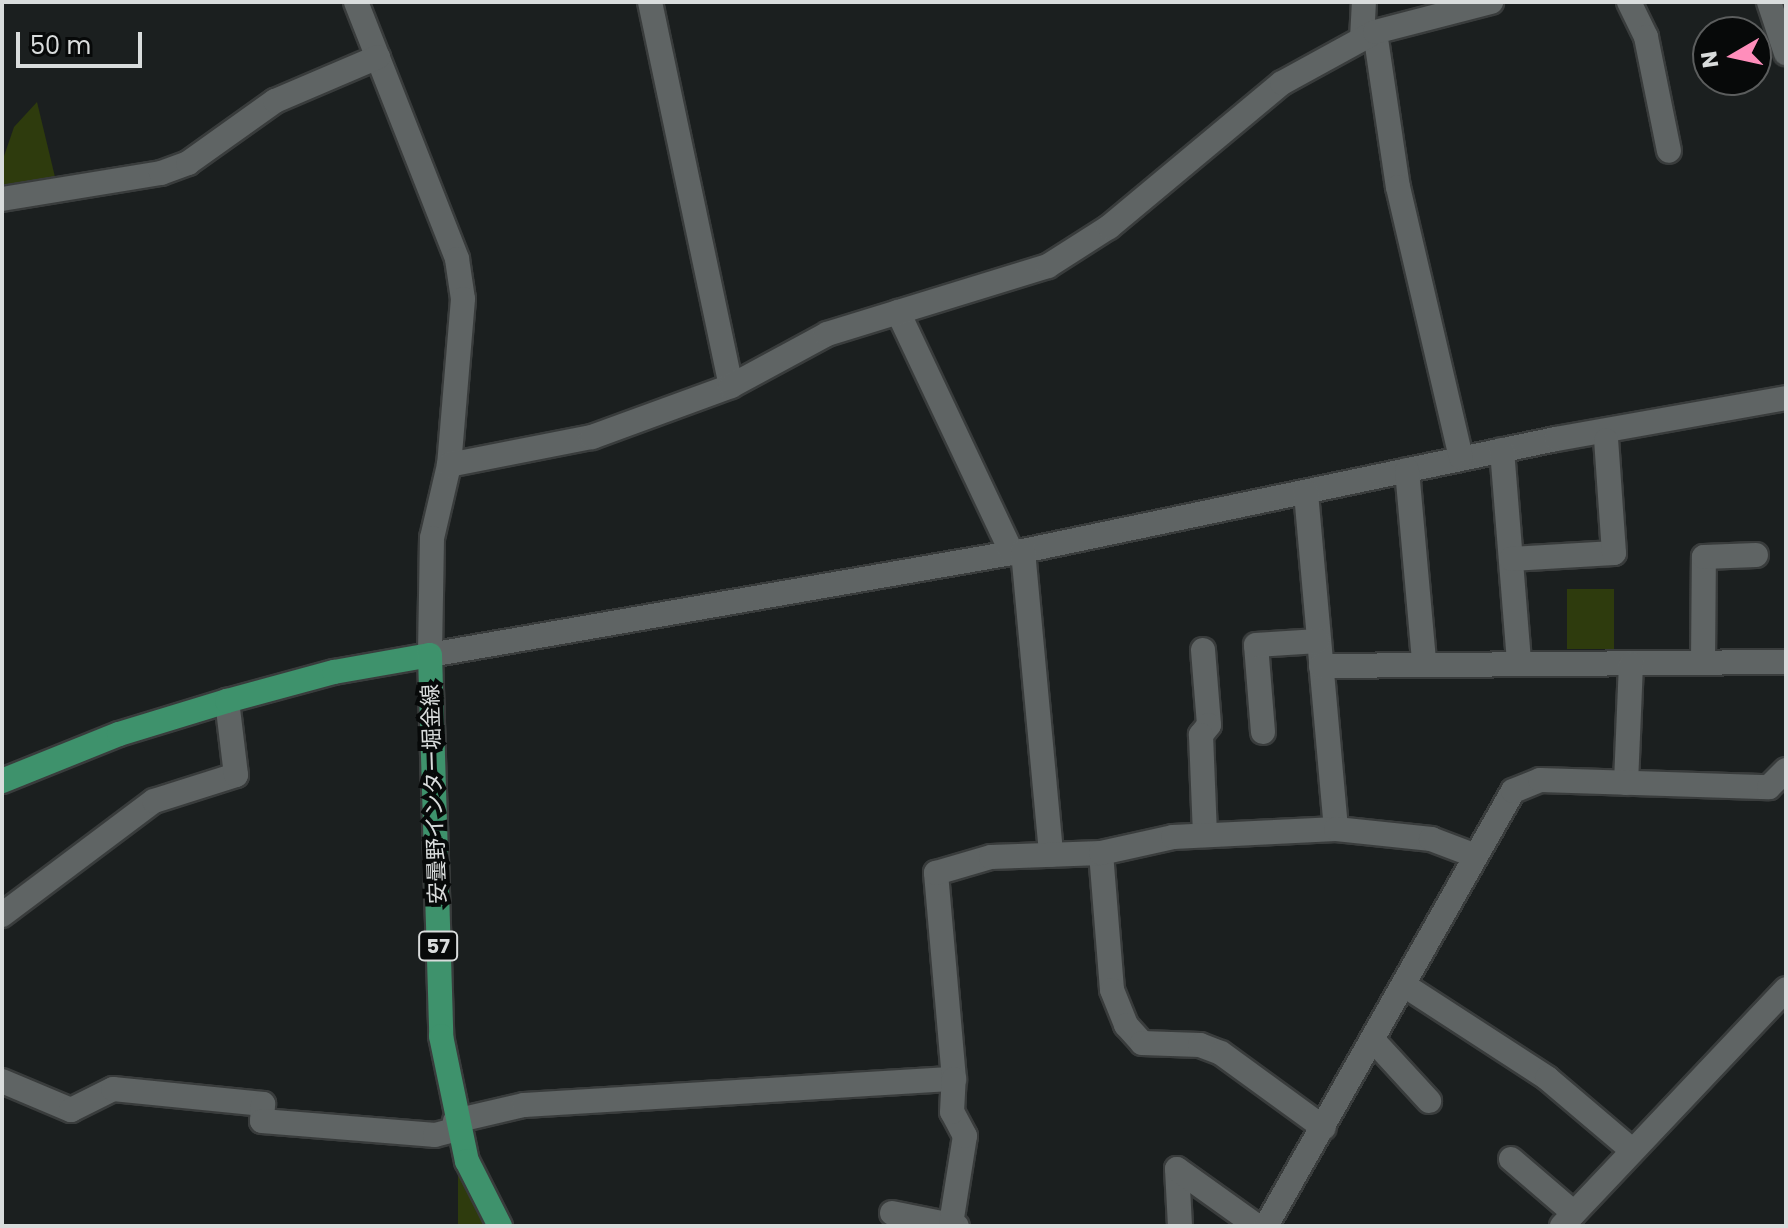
<!DOCTYPE html>
<html>
<head>
<meta charset="utf-8">
<style>
  body { margin:0 }
  #map { position:relative; width:1788px; height:1228px; overflow:hidden; background:#1b1f1f; font-family:Poppins,"Noto Sans JP",sans-serif }
  div>[style] { position:absolute }
  .green>* { inset:0; background:#2e3b0d; transform-origin:0 0 }
  .roads { filter:drop-shadow(2px 0 #393c3c) drop-shadow(-2px 0 #393c3c) drop-shadow(0 2px #393c3c) drop-shadow(0 -2px #393c3c) }
  .minor>* { height:24px; margin:-12px; padding:0 12px; transform-origin:12px; border-radius:12px; background:#5f6464 }
  .major>* { height:24px; margin:-12px; padding:0 12px; transform-origin:12px; border-radius:12px; background:#3e926c }
  span { translate:-50% -50%; white-space:nowrap; text-align:center; line-height:1.15; -webkit-text-stroke:8px #070909; paint-order:stroke }
  .shield-label span { padding:2px 6px; background:#070909; border:2px solid; border-radius:6px; -webkit-text-stroke-width:0 }
  .shield-label { font-size:20px; color:#d9dcdc; font-weight:700 }
  .street-label { font-size:22px; color:#d9dcdc }
  .frame { position:absolute; inset:0; border:4px solid #d9dcdc; pointer-events:none }
  .north { position:absolute; left:1692px; top:16px; width:80px; height:80px; box-sizing:border-box; background:#070909; border:2px solid #5b5d5d; border-radius:50%; rotate:261deg; font-size:22px; font-weight:700; line-height:32px; text-align:center; color:#d9dcdc }
  .north::after { content:''; display:block; margin:auto; width:28px; height:36px; background:#ff8ebb; clip-path:polygon(50% 0,100% 100%,50% 72%,0 100%) }
  .scale { position:absolute; left:16px; top:32px; width:126px; height:36px; box-sizing:border-box; border:4px solid #d9dcdc; border-top:0; padding-left:10px; font-size:24px; line-height:28px; white-space:nowrap; color:#d9dcdc; -webkit-text-stroke:6px #070909; paint-order:stroke }
</style>
</head>
<body>
<div id="map">
  <div class="green">
    <i style="clip-path:polygon(37px 102px,55px 177px,2px 185px,2px 162px,14px 127px)"></i>
    <i style="left:1614px;top:589px;width:60px;height:47px;rotate:90deg"></i>
    <i style="clip-path:polygon(458px 1173px,486px 1226px,458px 1226px)"></i>
  </div>
  <div class="roads">
    <div class="minor">
      <i style="left:356px;top:2px;width:276px;rotate:68.5deg"></i>
      <i style="left:457px;top:259px;width:40px;rotate:81.5deg"></i>
      <i style="left:463px;top:299px;width:167px;rotate:94.8deg"></i>
      <i style="left:449px;top:465px;width:75px;rotate:103.1deg"></i>
      <i style="left:432px;top:538px;width:117px;rotate:91deg"></i>
      <i style="left:430px;top:655px;width:602px;rotate:-9.95deg"></i>
      <i style="left:1023px;top:551px;width:545px;rotate:-11.87deg"></i>
      <i style="left:1556px;top:439px;width:234px;rotate:-10.1deg"></i>
      <i style="left:650px;top:2px;width:392px;rotate:78.1deg"></i>
      <i style="left:1629px;top:2px;width:39px;rotate:64deg"></i>
      <i style="left:1646px;top:37px;width:116px;rotate:78.6deg"></i>
      <i style="left:1769px;top:2px;width:54px;rotate:71.6deg"></i>
      <i style="left:1375px;top:32px;width:157px;rotate:81.6deg"></i>
      <i style="left:1398px;top:187px;width:278px;rotate:76.9deg"></i>
      <i style="left:1362px;top:39px;width:37px;rotate:-87deg"></i>
      <i style="left:2px;top:199px;width:161px;rotate:-9.3deg"></i>
      <i style="left:161px;top:173px;width:29px;rotate:-20deg"></i>
      <i style="left:188px;top:163px;width:107px;rotate:-35.5deg"></i>
      <i style="left:275px;top:101px;width:112px;rotate:-23.1deg"></i>
      <i style="left:898px;top:312px;width:267px;rotate:64.7deg"></i>
      <i style="left:1502px;top:450px;width:214px;rotate:85.4deg"></i>
      <i style="left:449px;top:465px;width:146px;rotate:-11.1deg"></i>
      <i style="left:592px;top:437px;width:148px;rotate:-20.1deg"></i>
      <i style="left:731px;top:386px;width:109px;rotate:-28.4deg"></i>
      <i style="left:827px;top:334px;width:231px;rotate:-17.1deg"></i>
      <i style="left:1048px;top:266px;width:72px;rotate:-32.6deg"></i>
      <i style="left:1109px;top:227px;width:225px;rotate:-39.8deg"></i>
      <i style="left:1282px;top:83px;width:106px;rotate:-28.7deg"></i>
      <i style="left:1375px;top:32px;width:120px;rotate:-14.5deg"></i>
      <i style="left:1407px;top:470px;width:192px;rotate:84.9deg"></i>
      <i style="left:1306px;top:493px;width:337px;rotate:84.9deg"></i>
      <i style="left:1023px;top:551px;width:305px;rotate:84.7deg"></i>
      <i style="left:1511px;top:559px;width:103px;rotate:-3.3deg"></i>
      <i style="left:1614px;top:553px;width:113px;rotate:-94deg"></i>
      <i style="left:1203px;top:650px;width:75px;rotate:85.4deg"></i>
      <i style="left:1209px;top:725px;width:13px;rotate:129deg"></i>
      <i style="left:1201px;top:735px;width:100px;rotate:87.7deg"></i>
      <i style="left:1703px;top:662px;width:105px;rotate:-89.5deg"></i>
      <i style="left:1704px;top:557px;width:52px;rotate:-2.2deg"></i>
      <i style="left:1321px;top:666px;width:465px;rotate:-0.5deg"></i>
      <i style="left:1263px;top:732px;width:87px;rotate:-94.6deg"></i>
      <i style="left:1256px;top:645px;width:62px;rotate:-3.7deg"></i>
      <i style="left:1626px;top:783px;width:119px;rotate:-87.6deg"></i>
      <i style="left:1101px;top:853px;width:137px;rotate:85.4deg"></i>
      <i style="left:1112px;top:990px;width:38px;rotate:68deg"></i>
      <i style="left:1126px;top:1025px;width:24px;rotate:48deg"></i>
      <i style="left:1142px;top:1043px;width:58px;rotate:2deg"></i>
      <i style="left:1200px;top:1045px;width:22px;rotate:21deg"></i>
      <i style="left:1221px;top:1053px;width:127px;rotate:36.1deg"></i>
      <i style="left:2px;top:915px;width:190px;rotate:-36.9deg"></i>
      <i style="left:154px;top:801px;width:86px;rotate:-17.6deg"></i>
      <i style="left:236px;top:775px;width:75px;rotate:-96.9deg"></i>
      <i style="left:1404px;top:985px;width:171px;rotate:33deg"></i>
      <i style="left:1547px;top:1078px;width:111px;rotate:40.3deg"></i>
      <i style="left:1373px;top:1040px;width:83px;rotate:47.4deg"></i>
      <i style="left:2px;top:1081px;width:75px;rotate:22.8deg"></i>
      <i style="left:71px;top:1110px;width:47px;rotate:-26.6deg"></i>
      <i style="left:113px;top:1089px;width:151px;rotate:5.7deg"></i>
      <i style="left:263px;top:1104px;width:17px;rotate:93deg"></i>
      <i style="left:262px;top:1121px;width:174px;rotate:4.6deg"></i>
      <i style="left:435px;top:1135px;width:23px;rotate:-15deg"></i>
      <i style="left:455px;top:1121px;width:71px;rotate:-13.1deg"></i>
      <i style="left:524px;top:1105px;width:431px;rotate:-3.5deg"></i>
      <i style="left:954px;top:1079px;width:207px;rotate:-95deg"></i>
      <i style="left:936px;top:873px;width:57px;rotate:-16.2deg"></i>
      <i style="left:991px;top:857px;width:110px;rotate:-2.1deg"></i>
      <i style="left:1101px;top:853px;width:74px;rotate:-12.5deg"></i>
      <i style="left:1173px;top:837px;width:163px;rotate:-2.8deg"></i>
      <i style="left:1336px;top:829px;width:96px;rotate:6deg"></i>
      <i style="left:1431px;top:839px;width:48px;rotate:20.7deg"></i>
      <i style="left:1511px;top:1159px;width:83px;rotate:40.6deg"></i>
      <i style="left:892px;top:1213px;width:66px;rotate:11.3deg"></i>
      <i style="left:951px;top:1224px;width:89px;rotate:-81deg"></i>
      <i style="left:965px;top:1136px;width:27px;rotate:-118deg"></i>
      <i style="left:952px;top:1112px;width:33px;rotate:-87deg"></i>
      <i style="left:1180px;top:1226px;width:57px;rotate:-93deg"></i>
      <i style="left:1177px;top:1169px;width:98px;rotate:35.5deg"></i>
      <i style="left:1266px;top:1226px;width:500px;rotate:-60.41deg"></i>
      <i style="left:1513px;top:791px;width:29px;rotate:-22deg"></i>
      <i style="left:1540px;top:780px;width:229px;rotate:1.8deg"></i>
      <i style="left:1769px;top:787px;width:24px;rotate:-45deg"></i>
      <i style="left:1562px;top:1226px;width:326px;rotate:-46.6deg"></i>
    </div>
    <div class="major">
      <i style="left:2px;top:781px;width:126px;rotate:-21.9deg"></i>
      <i style="left:119px;top:734px;width:113px;rotate:-17deg"></i>
      <i style="left:227px;top:701px;width:111px;rotate:-15.2deg"></i>
      <i style="left:334px;top:672px;width:97px;rotate:-10deg"></i>
      <i style="left:430px;top:655px;width:381px;rotate:88.3deg"></i>
      <i style="left:441px;top:1036px;width:128px;rotate:78.3deg"></i>
      <i style="left:467px;top:1161px;width:73px;rotate:63.1deg"></i>
    </div>
  </div>
  <div class="shield-label">
    <span style="left:438px;top:946px">57</span>
  </div>
  <div class="street-label">
    <span style="left:434px;top:794px;rotate:-92deg">安曇野インター堀金線</span>
  </div>
  <div class="frame"></div>
  <div class="north">N</div>
  <div class="scale">50 m</div>
</div>
</body>
</html>
